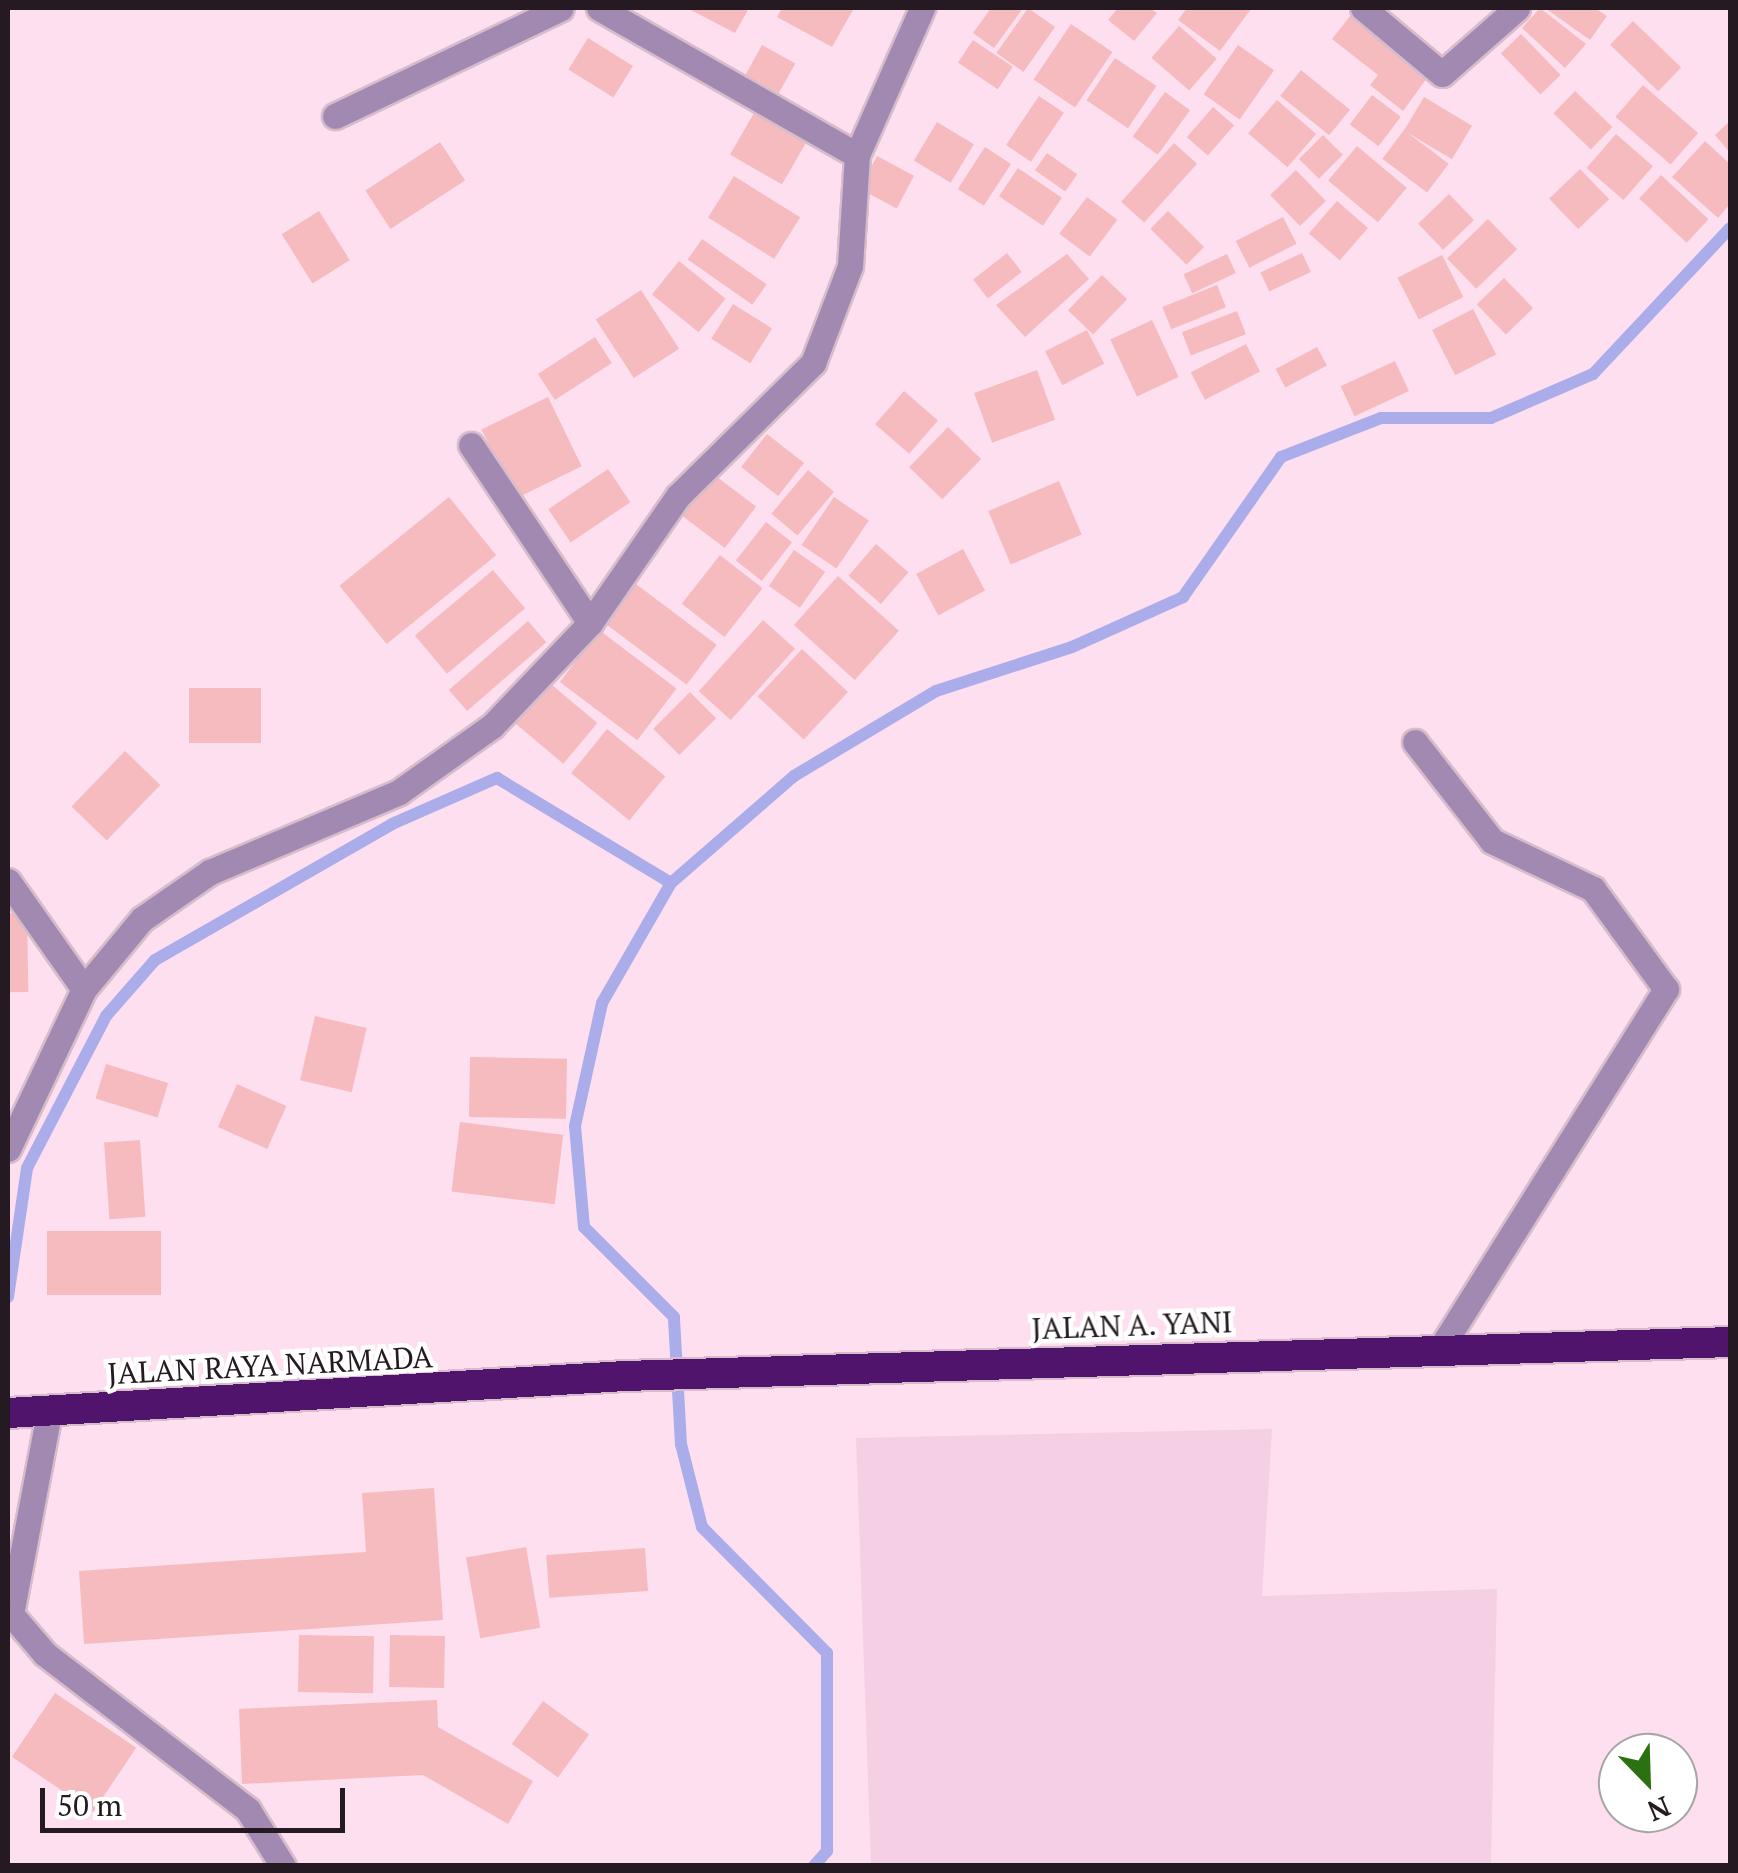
<!DOCTYPE html>
<html>
<head>
<meta charset="utf-8">
<style>
  body { margin:0 }
  #map { position:relative; width:1738px; height:1873px; overflow:hidden; background:#fedff0; font-family:"PT Serif",serif }
  div>[style] { position:absolute }
  .built>* { inset:0; background:#f5cfe4 }
  .stream>* { height:12px; margin:-6px; padding:0 6px; transform-origin:6px; border-radius:6px; background:#aaade9 }
  .building>* { inset:0; background:#f6bbbe; transform-origin:0 0 }
  .roads { filter:drop-shadow(2px 0 #d7bccb) drop-shadow(-2px 0 #d7bccb) drop-shadow(0 2px #d7bccb) drop-shadow(0 -2px #d7bccb) }
  .minor>* { height:25px; margin:-12.5px; padding:0 12.5px; transform-origin:12.5px; border-radius:12.5px; background:#a289b1 }
  .highway>* { height:30px; margin:-15px; padding:0 15px; transform-origin:15px; border-radius:15px; background:#51146c }
  span { translate:-50% -50%; white-space:nowrap; text-align:center; line-height:1.15; -webkit-text-stroke:9px #fff; paint-order:stroke }
  .street-label { font-size:30px; color:#251a21 }
  .frame { position:absolute; inset:0; border:10px solid #251a21; pointer-events:none }
  .north { position:absolute; left:1598px; top:1733px; width:100px; height:100px; box-sizing:border-box; background:#fff; border:2px solid #a8a3a6; border-radius:50%; rotate:157deg; font-size:28px; font-weight:700; line-height:40px; text-align:center; color:#251a21 }
  .north::after { content:''; display:block; margin:auto; width:35px; height:45px; background:#2c7111; clip-path:polygon(50% 0,100% 100%,50% 72%,0 100%) }
  .scale { position:absolute; left:40px; top:1788px; width:305px; height:45px; box-sizing:border-box; border:5px solid #251a21; border-top:0; padding-left:12px; font-size:30px; line-height:35px; white-space:nowrap; color:#251a21; -webkit-text-stroke:8px #fff; paint-order:stroke }
</style>
</head>
<body>
<div id="map">
  <div class="built">
    <i style="clip-path:polygon(1272px 1429px,1262px 1596px,1497px 1589px,1491px 1865px,871px 1865px,856px 1438px)"></i>
  </div>
  <div class="stream">
    <i style="left:8px;top:1297px;width:130px;rotate:-81.6deg"></i>
    <i style="left:27px;top:1168px;width:171px;rotate:-62.5deg"></i>
    <i style="left:106px;top:1016px;width:74px;rotate:-48.8deg"></i>
    <i style="left:155px;top:960px;width:273px;rotate:-29.8deg"></i>
    <i style="left:392px;top:824px;width:115px;rotate:-23.7deg"></i>
    <i style="left:497px;top:778px;width:203px;rotate:31.1deg"></i>
    <i style="left:814px;top:1866px;width:20px;rotate:-49deg"></i>
    <i style="left:827px;top:1851px;width:198px;rotate:-90deg"></i>
    <i style="left:827px;top:1653px;width:177px;rotate:-134.8deg"></i>
    <i style="left:702px;top:1527px;width:86px;rotate:-104.2deg"></i>
    <i style="left:681px;top:1444px;width:127px;rotate:-93.2deg"></i>
    <i style="left:674px;top:1317px;width:127px;rotate:-135deg"></i>
    <i style="left:584px;top:1227px;width:101px;rotate:-95.1deg"></i>
    <i style="left:575px;top:1126px;width:126px;rotate:-77.6deg"></i>
    <i style="left:602px;top:1003px;width:138px;rotate:-60.1deg"></i>
    <i style="left:671px;top:883px;width:163px;rotate:-41deg"></i>
    <i style="left:794px;top:776px;width:165px;rotate:-30.9deg"></i>
    <i style="left:936px;top:691px;width:143px;rotate:-17.9deg"></i>
    <i style="left:1072px;top:647px;width:122px;rotate:-24.2deg"></i>
    <i style="left:1183px;top:597px;width:171px;rotate:-55deg"></i>
    <i style="left:1281px;top:457px;width:107px;rotate:-21.3deg"></i>
    <i style="left:1381px;top:418px;width:110px"></i>
    <i style="left:1491px;top:418px;width:111px;rotate:-23.3deg"></i>
    <i style="left:1593px;top:374px;width:200px;rotate:-46.8deg"></i>
  </div>
  <div class="building">
    <i style="clip-path:polygon(687px 8px,749px 8px,735px 33px)"></i>
    <i style="clip-path:polygon(782px 8px,848px 8px,853px 10px,832px 47px,777px 17px)"></i>
    <i style="clip-path:polygon(991px 8px,1023px 8px,994px 48px,973px 33px)"></i>
    <i style="left:1028px;top:8px;width:33px;height:55px;rotate:35deg"></i>
    <i style="clip-path:polygon(1118px 8px,1150px 8px,1157px 13px,1134px 41px,1108px 20px)"></i>
    <i style="clip-path:polygon(1187px 8px,1248px 8px,1251px 9px,1220px 51px,1178px 20px)"></i>
    <i style="clip-path:polygon(1540px 8px,1586px 44px,1565px 68px,1522px 28px)"></i>
    <i style="clip-path:polygon(1545px 8px,1595px 8px,1607px 16px,1590px 40px)"></i>
    <i style="clip-path:polygon(1354px 11px,1427px 78px,1403px 111px,1370px 85px,1378px 75px,1332px 39px)"></i>
    <i style="left:1633px;top:21px;width:67px;height:33px;rotate:44deg"></i>
    <i style="left:1071px;top:24px;width:50px;height:67px;rotate:34deg"></i>
    <i style="left:1179px;top:26px;width:50px;height:42px;rotate:41deg"></i>
    <i style="left:1521px;top:34px;width:57px;height:28px;rotate:46deg"></i>
    <i style="left:588px;top:38px;width:53px;height:37px;rotate:32deg"></i>
    <i style="left:973px;top:40px;width:48px;height:27px;rotate:34deg"></i>
    <i style="left:762px;top:45px;width:38px;height:34px;rotate:29deg"></i>
    <i style="left:1238px;top:45px;width:44px;height:60px;rotate:35deg"></i>
    <i style="left:1115px;top:58px;width:50px;height:51px;rotate:34deg"></i>
    <i style="left:1301px;top:70px;width:63px;height:33px;rotate:39deg"></i>
    <i style="left:1643px;top:85px;width:73px;height:42px;rotate:41deg"></i>
    <i style="left:1575px;top:91px;width:52px;height:31px;rotate:44deg"></i>
    <i style="left:1165px;top:92px;width:31px;height:55px;rotate:36deg"></i>
    <i style="left:1372px;top:95px;width:36px;height:37px;rotate:37deg"></i>
    <i style="left:1039px;top:96px;width:30px;height:59px;rotate:34deg"></i>
    <i style="left:1424px;top:97px;width:56px;height:39px;rotate:31deg"></i>
    <i style="left:1277px;top:100px;width:52px;height:44px;rotate:41deg"></i>
    <i style="left:1213px;top:107px;width:28px;height:40px;rotate:41deg"></i>
    <i style="left:754px;top:113px;width:60px;height:48px;rotate:30deg"></i>
    <i style="clip-path:polygon(1730px 121px,1730px 153px,1715px 135px)"></i>
    <i style="left:937px;top:122px;width:43px;height:45px;rotate:31deg"></i>
    <i style="left:1404px;top:130px;width:56px;height:36px;rotate:37deg"></i>
    <i style="left:1616px;top:134px;width:49px;height:45px;rotate:41deg"></i>
    <i style="left:1323px;top:135px;width:28px;height:34px;rotate:45deg"></i>
    <i style="clip-path:polygon(1705px 141px,1730px 164px,1730px 204px,1718px 218px,1672px 177px)"></i>
    <i style="left:440px;top:142px;width:46px;height:89px;rotate:57deg"></i>
    <i style="left:1174px;top:143px;width:31px;height:79px;rotate:42deg"></i>
    <i style="left:1357px;top:146px;width:65px;height:45px;rotate:40deg"></i>
    <i style="left:985px;top:147px;width:31px;height:50px;rotate:33deg"></i>
    <i style="left:1047px;top:153px;width:37px;height:21px;rotate:35deg"></i>
    <i style="left:877px;top:156px;width:42px;height:37px;rotate:28deg"></i>
    <i style="left:1018px;top:168px;width:53px;height:34px;rotate:34deg"></i>
    <i style="left:1580px;top:169px;width:42px;height:43px;rotate:46deg"></i>
    <i style="left:1296px;top:170px;width:43px;height:36px;rotate:46deg"></i>
    <i style="left:1661px;top:175px;width:65px;height:32px;rotate:43deg"></i>
    <i style="left:734px;top:176px;width:78px;height:49px;rotate:32deg"></i>
    <i style="left:1449px;top:194px;width:36px;height:43px;rotate:46deg"></i>
    <i style="left:1087px;top:197px;width:38px;height:46px;rotate:37deg"></i>
    <i style="left:1337px;top:201px;width:41px;height:43px;rotate:41deg"></i>
    <i style="left:319px;top:211px;width:58px;height:44px;rotate:58deg"></i>
    <i style="left:1168px;top:211px;width:51px;height:25px;rotate:45deg"></i>
    <i style="left:1283px;top:217px;width:30px;height:53px;rotate:63deg"></i>
    <i style="left:1488px;top:219px;width:42px;height:57px;rotate:46deg"></i>
    <i style="left:702px;top:239px;width:79px;height:25px;rotate:35deg"></i>
    <i style="left:1007px;top:253px;width:24px;height:43px;rotate:52deg"></i>
    <i style="left:1302px;top:253px;width:21px;height:46px;rotate:65deg"></i>
    <i style="clip-path:polygon(1067px 254px,1089px 279px,1025px 337px,996px 305px)"></i>
    <i style="left:1227px;top:254px;width:21px;height:48px;rotate:65deg"></i>
    <i style="left:1442px;top:255px;width:47px;height:50px;rotate:63deg"></i>
    <i style="left:679px;top:261px;width:60px;height:43px;rotate:39deg"></i>
    <i style="left:1102px;top:275px;width:35px;height:49px;rotate:44deg"></i>
    <i style="left:1504px;top:278px;width:42px;height:38px;rotate:46deg"></i>
    <i style="left:1217px;top:285px;width:24px;height:59px;rotate:68deg"></i>
    <i style="left:641px;top:290px;width:70px;height:54px;rotate:57deg"></i>
    <i style="left:733px;top:304px;width:46px;height:41px;rotate:32deg"></i>
    <i style="left:1473px;top:309px;width:51px;height:46px;rotate:63deg"></i>
    <i style="left:1237px;top:311px;width:25px;height:59px;rotate:69deg"></i>
    <i style="left:1152px;top:320px;width:63px;height:46px;rotate:65deg"></i>
    <i style="left:1087px;top:330px;width:38px;height:47px;rotate:63deg"></i>
    <i style="left:595px;top:337px;width:31px;height:68px;rotate:57deg"></i>
    <i style="left:1246px;top:344px;width:31px;height:62px;rotate:63deg"></i>
    <i style="left:1317px;top:347px;width:21px;height:47px;rotate:62deg"></i>
    <i style="left:1395px;top:361px;width:33px;height:60px;rotate:65deg"></i>
    <i style="left:1037px;top:370px;width:53px;height:67px;rotate:70deg"></i>
    <i style="left:904px;top:391px;width:45px;height:44px;rotate:41deg"></i>
    <i style="left:548px;top:397px;width:77px;height:74px;rotate:64deg"></i>
    <i style="left:948px;top:427px;width:46px;height:56px;rotate:44deg"></i>
    <i style="left:767px;top:434px;width:47px;height:42px;rotate:38deg"></i>
    <i style="left:608px;top:469px;width:40px;height:72px;rotate:56deg"></i>
    <i style="left:808px;top:470px;width:34px;height:57px;rotate:40deg"></i>
    <i style="left:709px;top:471px;width:59px;height:52px;rotate:37deg"></i>
    <i style="left:1059px;top:481px;width:58px;height:77px;rotate:67deg"></i>
    <i style="left:449px;top:497px;width:75px;height:141px;rotate:51deg"></i>
    <i style="left:834px;top:497px;width:42px;height:58px;rotate:34deg"></i>
    <i style="left:766px;top:522px;width:33px;height:49px;rotate:38deg"></i>
    <i style="left:876px;top:544px;width:43px;height:42px;rotate:41deg"></i>
    <i style="left:963px;top:549px;width:47px;height:53px;rotate:62deg"></i>
    <i style="left:794px;top:550px;width:38px;height:44px;rotate:35deg"></i>
    <i style="left:720px;top:555px;width:54px;height:62px;rotate:38deg"></i>
    <i style="left:493px;top:570px;width:50px;height:102px;rotate:50deg"></i>
    <i style="left:838px;top:576px;width:82px;height:66px;rotate:42deg"></i>
    <i style="left:632px;top:581px;width:106px;height:50px;rotate:37deg"></i>
    <i style="left:763px;top:620px;width:43px;height:96px;rotate:42deg"></i>
    <i style="left:528px;top:621px;width:28px;height:105px;rotate:49deg"></i>
    <i style="left:599px;top:630px;width:97px;height:65px;rotate:37deg"></i>
    <i style="left:802px;top:649px;width:63px;height:65px;rotate:43deg"></i>
    <i style="left:546px;top:680px;width:67px;height:53px;rotate:40deg"></i>
    <i style="left:189px;top:688px;width:72px;height:55px"></i>
    <i style="left:690px;top:692px;width:37px;height:52px;rotate:45deg"></i>
    <i style="left:607px;top:729px;width:75px;height:57px;rotate:39deg"></i>
    <i style="left:125px;top:751px;width:49px;height:77px;rotate:44deg"></i>
    <i style="left:27px;top:913px;width:79px;height:19px;rotate:89deg"></i>
    <i style="left:315px;top:1016px;width:53px;height:66px;rotate:13deg"></i>
    <i style="left:470px;top:1057px;width:97px;height:60px;rotate:1deg"></i>
    <i style="left:106px;top:1064px;width:65px;height:36px;rotate:17deg"></i>
    <i style="left:237px;top:1084px;width:54px;height:47px;rotate:24deg"></i>
    <i style="left:460px;top:1122px;width:104px;height:70px;rotate:7deg"></i>
    <i style="left:140px;top:1140px;width:77px;height:36px;rotate:86deg"></i>
    <i style="left:47px;top:1231px;width:114px;height:64px"></i>
    <i style="clip-path:polygon(434px 1488px,443px 1620px,84px 1644px,79px 1571px,366px 1552px,362px 1493px)"></i>
    <i style="left:526px;top:1547px;width:82px;height:61px;rotate:80deg"></i>
    <i style="left:645px;top:1548px;width:43px;height:99px;rotate:86deg"></i>
    <i style="left:299px;top:1635px;width:75px;height:57px;rotate:1deg"></i>
    <i style="left:390px;top:1635px;width:55px;height:52px;rotate:1deg"></i>
    <i style="left:55px;top:1693px;width:98px;height:77px;rotate:34deg"></i>
    <i style="clip-path:polygon(437px 1700px,438px 1727px,533px 1781px,508px 1824px,423px 1775px,242px 1784px,239px 1709px)"></i>
    <i style="left:543px;top:1701px;width:57px;height:53px;rotate:36deg"></i>
  </div>
  <div class="roads">
    <div class="minor">
      <i style="left:599px;top:8px;width:297px;rotate:29.7deg"></i>
      <i style="left:1363px;top:8px;width:103px;rotate:39.9deg"></i>
      <i style="left:1442px;top:74px;width:100px;rotate:-41.3deg"></i>
      <i style="left:335px;top:116px;width:250px;rotate:-25.5deg"></i>
      <i style="left:471px;top:445px;width:214px;rotate:56.2deg"></i>
      <i style="left:1415px;top:742px;width:125px;rotate:52.1deg"></i>
      <i style="left:1492px;top:841px;width:112px;rotate:25.4deg"></i>
      <i style="left:1593px;top:889px;width:124px;rotate:53.9deg"></i>
      <i style="left:1666px;top:989px;width:425px;rotate:122.1deg"></i>
      <i style="left:8px;top:881px;width:132px;rotate:54.9deg"></i>
      <i style="left:8px;top:1149px;width:177px;rotate:-64.6deg"></i>
      <i style="left:84px;top:989px;width:91px;rotate:-50.4deg"></i>
      <i style="left:142px;top:919px;width:83px;rotate:-34.7deg"></i>
      <i style="left:210px;top:872px;width:205px;rotate:-22.9deg"></i>
      <i style="left:399px;top:792px;width:114px;rotate:-35.4deg"></i>
      <i style="left:492px;top:726px;width:142px;rotate:-46.4deg"></i>
      <i style="left:590px;top:623px;width:155px;rotate:-55.3deg"></i>
      <i style="left:678px;top:496px;width:190px;rotate:-44.6deg"></i>
      <i style="left:813px;top:363px;width:104px;rotate:-69.1deg"></i>
      <i style="left:850px;top:266px;width:111px;rotate:-86.4deg"></i>
      <i style="left:857px;top:155px;width:161px;rotate:-66.1deg"></i>
      <i style="left:49px;top:1413px;width:205px;rotate:100.7deg"></i>
      <i style="left:11px;top:1614px;width:52px;rotate:49.6deg"></i>
      <i style="left:45px;top:1654px;width:256px;rotate:37.5deg"></i>
      <i style="left:248px;top:1810px;width:66px;rotate:58deg"></i>
    </div>
    <div class="highway">
      <i style="left:8px;top:1413px;width:618px;rotate:-3.43deg"></i>
      <i style="left:625px;top:1376px;width:1106px;rotate:-1.76deg"></i>
    </div>
  </div>
  <div class="street-label">
    <span style="left:1132px;top:1325px;rotate:-2deg">JALAN A. YANI</span>
    <span style="left:270px;top:1365px;rotate:-3deg">JALAN RAYA NARMADA</span>
  </div>
  <div class="frame"></div>
  <div class="north">N</div>
  <div class="scale">50 m</div>
</div>
</body>
</html>
